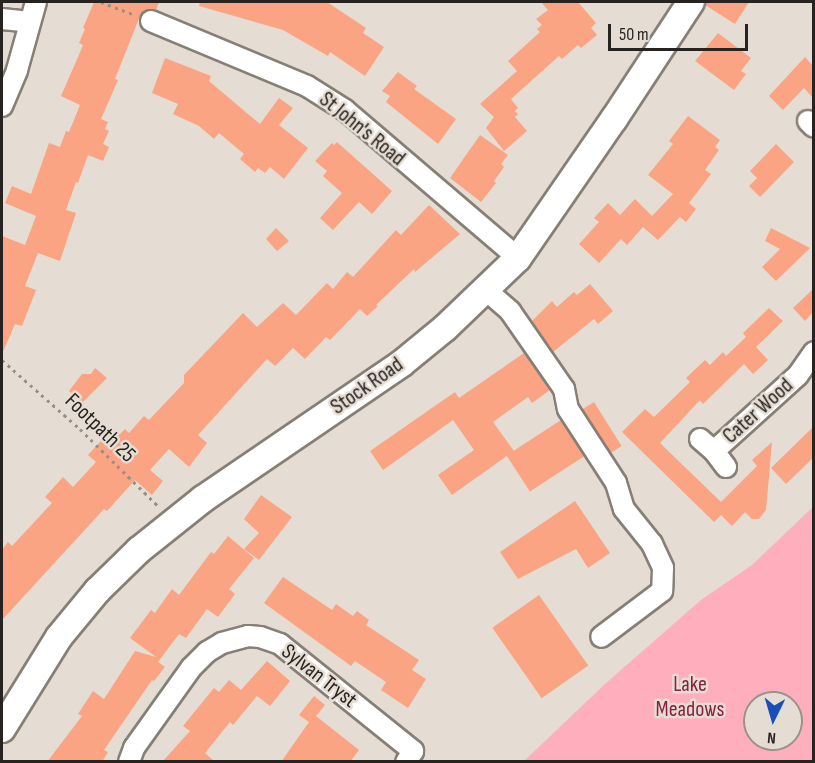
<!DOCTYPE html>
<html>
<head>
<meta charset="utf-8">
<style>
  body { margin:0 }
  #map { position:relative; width:815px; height:763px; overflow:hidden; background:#e5ddd3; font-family:"Sofia Sans Condensed",sans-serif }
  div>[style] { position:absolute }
  .green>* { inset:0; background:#feaebd }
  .building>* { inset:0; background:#faa483; transform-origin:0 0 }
  .path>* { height:3px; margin-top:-1.5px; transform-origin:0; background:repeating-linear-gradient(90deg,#969089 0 3px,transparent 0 7.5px) }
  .roads { filter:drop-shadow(2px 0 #867f76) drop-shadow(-2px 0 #867f76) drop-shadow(0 2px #867f76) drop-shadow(0 -2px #867f76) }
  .minor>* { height:20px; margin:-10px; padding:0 10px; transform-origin:10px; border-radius:10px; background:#fff }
  .major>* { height:26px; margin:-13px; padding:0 13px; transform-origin:13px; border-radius:13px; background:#fff }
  span { translate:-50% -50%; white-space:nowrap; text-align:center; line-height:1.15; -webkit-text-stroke:5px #e5ddd3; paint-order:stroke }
  .street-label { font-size:22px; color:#262320 }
  .park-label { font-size:22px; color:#8a2041 }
  .frame { position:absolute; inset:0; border:3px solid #262320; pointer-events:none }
  .north { position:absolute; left:743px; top:691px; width:60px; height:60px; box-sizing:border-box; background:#e5ddd3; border:2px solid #99938b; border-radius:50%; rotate:185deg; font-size:16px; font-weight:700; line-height:24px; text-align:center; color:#262320 }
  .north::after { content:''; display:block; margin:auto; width:21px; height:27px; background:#1b4dba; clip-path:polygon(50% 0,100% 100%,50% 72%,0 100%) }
  .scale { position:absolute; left:608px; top:24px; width:140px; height:27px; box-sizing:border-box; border:3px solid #262320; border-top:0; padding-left:8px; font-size:18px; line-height:21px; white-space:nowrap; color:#262320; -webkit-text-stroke:4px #e5ddd3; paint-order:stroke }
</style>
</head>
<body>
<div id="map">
  <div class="green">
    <i style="clip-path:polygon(evenodd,813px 507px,813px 761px,524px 761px,605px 684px,701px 600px,752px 565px,813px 507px,755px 703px,791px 703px,791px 739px,755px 739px,755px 703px)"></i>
  </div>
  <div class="building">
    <i style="clip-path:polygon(94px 2px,159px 2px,156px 10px,149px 9px,140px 16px,115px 79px,118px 80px,101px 119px,108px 122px,105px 129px,109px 131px,103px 144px,109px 147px,103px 161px,88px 155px,78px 183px,76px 182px,66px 210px,76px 213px,60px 261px,38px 253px,25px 286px,36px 290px,22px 326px,15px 324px,2px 354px,2px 236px,25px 245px,36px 216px,5px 203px,12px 186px,31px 194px,49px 143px,60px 147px,66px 131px,69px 132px,80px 105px,61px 96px,78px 57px,83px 45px,79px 43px,85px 29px,83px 28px)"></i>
    <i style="clip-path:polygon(200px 2px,327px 2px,366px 28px,363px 33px,384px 47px,365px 76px,330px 52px,328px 56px,283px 30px,199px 6px)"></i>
    <i style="clip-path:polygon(541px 2px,578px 2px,596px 23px,591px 28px,597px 35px,581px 48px,578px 45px,562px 59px,559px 56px,511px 99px,518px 108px,515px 111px,518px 114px,515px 117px,527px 131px,504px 151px,486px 128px,494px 117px,480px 104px,517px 71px,508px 61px,540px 32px,537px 29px,542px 25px,536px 19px,548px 10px)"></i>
    <i style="clip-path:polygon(706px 2px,749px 2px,735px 24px,705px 5px)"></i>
    <i style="clip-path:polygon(718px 33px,751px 58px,741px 71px,746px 74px,734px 90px,695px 61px)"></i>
    <i style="clip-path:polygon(805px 57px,813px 66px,813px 98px,804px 88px,783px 110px,769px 96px)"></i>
    <i style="clip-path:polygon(165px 58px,211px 76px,209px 81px,260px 124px,279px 98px,293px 108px,279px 125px,308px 148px,284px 179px,270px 167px,265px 173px,258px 168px,255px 172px,240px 159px,244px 154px,219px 133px,214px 139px,199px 126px,173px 114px,178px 104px,152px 93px)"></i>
    <i style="clip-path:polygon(398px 72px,417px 86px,414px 89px,456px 119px,438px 144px,386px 102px,390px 96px,382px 91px)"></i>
    <i style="clip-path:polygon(688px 116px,720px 140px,715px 147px,719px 150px,705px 170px,711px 174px,689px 203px,696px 209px,686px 222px,680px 217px,658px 240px,643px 227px,627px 245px,621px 239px,599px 263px,579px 244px,599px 222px,594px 218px,608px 203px,620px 215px,635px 199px,652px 216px,673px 194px,648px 175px,673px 144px,669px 141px)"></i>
    <i style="clip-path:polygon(480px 135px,508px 155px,501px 164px,504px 167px,494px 181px,496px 183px,481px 202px,450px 178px)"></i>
    <i style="clip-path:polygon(337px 142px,392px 191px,372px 214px,359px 202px,333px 230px,320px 218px,342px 193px,323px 176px,327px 171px,315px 161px,332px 143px,334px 145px)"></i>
    <i style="clip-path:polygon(776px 144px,794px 162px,760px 197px,749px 186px,757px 178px,750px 171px)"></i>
    <i style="clip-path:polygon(429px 205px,460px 234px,415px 272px,414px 269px,376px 305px,378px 306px,367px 316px,360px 309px,330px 340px,326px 337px,305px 359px,293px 348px,275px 366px,267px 359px,198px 435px,207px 443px,189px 467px,169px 449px,150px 470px,163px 481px,152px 495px,135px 480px,107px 511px,104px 509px,2px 620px,2px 550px,8px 542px,12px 546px,52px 503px,45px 497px,63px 477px,73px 487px,96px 462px,88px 455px,113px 428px,120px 434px,125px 429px,129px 433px,144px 416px,149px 420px,184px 383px,184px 375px,243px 313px,257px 327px,283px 303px,296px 315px,327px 283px,333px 289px,347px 272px,353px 277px,396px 230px,401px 235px)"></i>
    <i style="clip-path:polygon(276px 228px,289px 241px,277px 251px,266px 239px)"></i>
    <i style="clip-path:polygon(771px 228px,810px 248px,776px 281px,762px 267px,780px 249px,765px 241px)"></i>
    <i style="clip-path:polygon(590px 284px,613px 311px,598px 324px,594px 319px,553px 352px,532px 321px,552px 301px,557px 307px,574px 292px,577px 295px)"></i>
    <i style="clip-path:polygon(813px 289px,813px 312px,805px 321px,793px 308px)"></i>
    <i style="clip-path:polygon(769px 308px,783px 321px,756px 347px,768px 360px,753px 374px,744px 364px,703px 404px,700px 400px,660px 443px,721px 502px,757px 466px,752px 460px,772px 442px,766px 510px,759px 519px,752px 519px,745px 512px,732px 526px,721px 515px,714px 522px,622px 432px,645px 409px,654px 417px,690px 382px,686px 378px,705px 360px,710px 365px,723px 352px,726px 356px,746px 337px,743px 333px)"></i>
    <i style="clip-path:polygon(524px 353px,550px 390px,532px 403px,528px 397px,493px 422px,514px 451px,452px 495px,438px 475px,474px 450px,453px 420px,383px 470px,370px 451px,455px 392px,459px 398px)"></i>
    <i style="clip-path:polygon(95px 368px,107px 378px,82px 403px,69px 391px,82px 374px,91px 374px)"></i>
    <i style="left:594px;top:402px;width:52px;height:14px;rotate:58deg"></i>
    <i style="left:561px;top:420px;width:43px;height:65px;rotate:57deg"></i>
    <i style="clip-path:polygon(813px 427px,813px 458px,786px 484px,771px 468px)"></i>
    <i style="clip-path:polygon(261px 495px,292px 517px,259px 560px,244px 549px,259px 533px,244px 519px)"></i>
    <i style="clip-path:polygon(575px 501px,610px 553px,588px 568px,576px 549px,518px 579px,500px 552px)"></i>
    <i style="clip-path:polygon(228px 536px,254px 558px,229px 589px,235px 594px,218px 617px,207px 609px,186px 638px,179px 634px,158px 662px,165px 667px,154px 681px,152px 680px,104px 750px,108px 752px,102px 762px,47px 762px,82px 716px,78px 714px,93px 691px,104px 699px,135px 651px,156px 657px,130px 638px,151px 610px,155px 613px,172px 589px,179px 595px,211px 552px,214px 554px)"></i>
    <i style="clip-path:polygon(283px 577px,332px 610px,336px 604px,353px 616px,357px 611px,369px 620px,366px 625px,419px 660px,412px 670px,426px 679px,408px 708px,381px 690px,386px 682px,355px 661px,351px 666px,264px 603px)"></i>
    <i style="left:539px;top:595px;width:86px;height:57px;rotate:55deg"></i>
    <i style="clip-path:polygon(267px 661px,290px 681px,270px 706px,257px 696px,233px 725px,230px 722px,205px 753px,215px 762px,162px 762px,190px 731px,183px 726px,214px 688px,219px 692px,229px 680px,241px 690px)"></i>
    <i style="clip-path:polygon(314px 696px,325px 705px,316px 716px,359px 750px,350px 762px,281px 762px,309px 722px,299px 715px)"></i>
  </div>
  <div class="path">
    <i style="left:101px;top:2px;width:34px;rotate:21deg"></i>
    <i style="left:2px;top:360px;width:104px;rotate:41.5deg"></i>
    <i style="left:80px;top:429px;width:112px;rotate:44.6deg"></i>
  </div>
  <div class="roads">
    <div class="minor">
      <i style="left:2px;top:19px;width:28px;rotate:6deg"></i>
      <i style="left:151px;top:21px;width:169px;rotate:22.6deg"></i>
      <i style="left:307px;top:86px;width:45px;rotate:32.3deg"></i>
      <i style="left:345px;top:110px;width:228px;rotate:40.5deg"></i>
      <i style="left:2px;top:106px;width:39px;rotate:-67deg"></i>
      <i style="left:17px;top:70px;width:71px;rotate:-74.4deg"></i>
      <i style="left:808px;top:121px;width:8px;rotate:45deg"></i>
      <i style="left:486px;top:290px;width:32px;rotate:41deg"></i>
      <i style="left:510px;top:311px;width:95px;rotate:55.3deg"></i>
      <i style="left:564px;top:389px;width:20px;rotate:79deg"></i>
      <i style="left:568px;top:409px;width:88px;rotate:57deg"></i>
      <i style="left:616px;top:483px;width:27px;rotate:73deg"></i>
      <i style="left:624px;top:509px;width:45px;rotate:51.3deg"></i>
      <i style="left:652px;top:544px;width:26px;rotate:65deg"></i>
      <i style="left:663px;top:568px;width:23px;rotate:92deg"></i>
      <i style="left:662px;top:591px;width:76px;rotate:143deg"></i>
      <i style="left:700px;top:439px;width:18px;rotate:41deg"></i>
      <i style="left:726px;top:467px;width:20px;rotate:-127deg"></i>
      <i style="left:714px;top:451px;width:113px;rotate:-42.1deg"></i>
      <i style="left:798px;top:375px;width:28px;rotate:-55deg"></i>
      <i style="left:129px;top:762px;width:15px;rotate:-70deg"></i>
      <i style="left:134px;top:748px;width:98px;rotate:-54.5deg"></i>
      <i style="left:191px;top:668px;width:23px;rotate:-45deg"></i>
      <i style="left:207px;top:652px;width:17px;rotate:-31deg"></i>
      <i style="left:222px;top:643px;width:27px;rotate:-15deg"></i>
      <i style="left:248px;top:636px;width:12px;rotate:5deg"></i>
      <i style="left:260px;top:637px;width:21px;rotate:19deg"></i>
      <i style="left:280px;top:644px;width:171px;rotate:38.8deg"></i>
      <i style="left:413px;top:751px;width:13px;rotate:122deg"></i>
    </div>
    <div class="major">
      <i style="left:2px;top:729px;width:108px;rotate:-58.2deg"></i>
      <i style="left:59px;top:637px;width:60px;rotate:-50.4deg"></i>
      <i style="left:97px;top:591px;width:59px;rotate:-44.3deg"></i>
      <i style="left:139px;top:550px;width:82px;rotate:-38.6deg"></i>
      <i style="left:203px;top:499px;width:240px;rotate:-34.3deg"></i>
      <i style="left:401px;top:364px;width:57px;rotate:-39.3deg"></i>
      <i style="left:445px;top:328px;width:101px;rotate:-43.8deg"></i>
      <i style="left:518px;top:258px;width:169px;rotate:-55.4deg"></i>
      <i style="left:614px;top:119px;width:140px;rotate:-56.7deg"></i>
    </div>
  </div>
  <div class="street-label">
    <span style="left:362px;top:129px;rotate:39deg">St John's Road</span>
    <span style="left:367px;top:386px;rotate:-35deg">Stock Road</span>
    <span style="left:758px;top:411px;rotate:-42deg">Cater Wood</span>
    <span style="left:100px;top:428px;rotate:44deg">Footpath 25</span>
    <span style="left:319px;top:676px;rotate:38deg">Sylvan Tryst</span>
  </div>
  <div class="park-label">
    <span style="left:690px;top:697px">Lake<br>Meadows</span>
  </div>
  <div class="frame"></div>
  <div class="north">N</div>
  <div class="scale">50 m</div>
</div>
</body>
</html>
